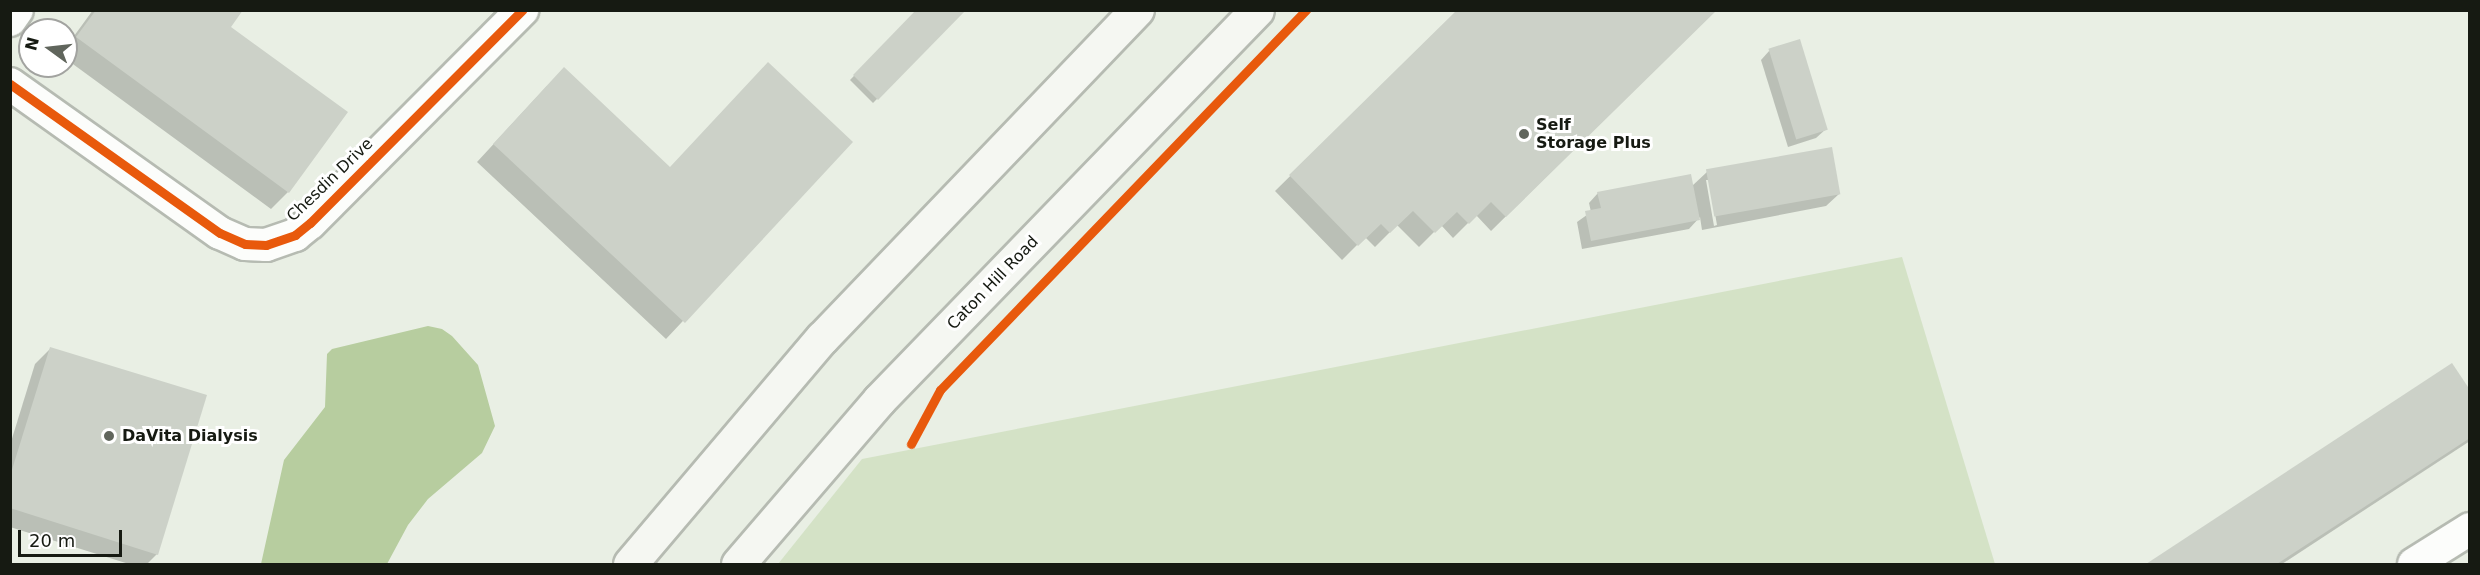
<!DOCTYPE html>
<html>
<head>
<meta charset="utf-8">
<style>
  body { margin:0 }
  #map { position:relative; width:2480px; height:575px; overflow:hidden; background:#e9efe4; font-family:"DejaVu Sans",sans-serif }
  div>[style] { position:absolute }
  .green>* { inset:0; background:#d4e2c6 }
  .water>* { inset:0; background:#b7cd9f }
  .shadow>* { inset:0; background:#0003 }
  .building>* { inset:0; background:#ccd1c8; transform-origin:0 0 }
  .roads { filter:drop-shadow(2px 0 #b6bbb2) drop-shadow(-2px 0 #b6bbb2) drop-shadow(0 2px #b6bbb2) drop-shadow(0 -2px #b6bbb2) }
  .street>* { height:32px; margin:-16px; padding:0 16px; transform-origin:16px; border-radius:16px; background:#fcfdfb }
  .secondary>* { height:33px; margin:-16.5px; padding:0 16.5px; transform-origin:16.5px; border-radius:16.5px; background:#f5f7f2 }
  .cycleway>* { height:9px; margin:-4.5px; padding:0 4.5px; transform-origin:4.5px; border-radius:4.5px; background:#e8590c }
  .dots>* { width:16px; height:16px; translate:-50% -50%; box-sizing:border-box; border:3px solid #fff; border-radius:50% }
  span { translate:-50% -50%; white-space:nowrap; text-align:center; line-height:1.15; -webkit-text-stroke:6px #fff; paint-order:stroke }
  .poi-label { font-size:16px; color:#161a12; font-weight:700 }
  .left { translate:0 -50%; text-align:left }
  .street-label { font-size:16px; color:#161a12 }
  .frame { position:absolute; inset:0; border:12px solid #161a12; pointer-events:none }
  .north { position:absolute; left:18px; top:18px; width:60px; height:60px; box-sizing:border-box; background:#fff; border:2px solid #a2a3a0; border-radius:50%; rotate:285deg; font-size:16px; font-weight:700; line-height:24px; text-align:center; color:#161a12 }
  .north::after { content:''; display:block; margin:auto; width:21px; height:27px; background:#60655c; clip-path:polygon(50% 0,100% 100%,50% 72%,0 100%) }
  .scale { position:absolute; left:18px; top:530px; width:104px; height:27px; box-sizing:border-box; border:3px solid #161a12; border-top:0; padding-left:8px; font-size:18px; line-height:21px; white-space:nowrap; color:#161a12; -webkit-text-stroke:4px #fff; paint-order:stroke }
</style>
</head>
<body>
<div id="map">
  <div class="green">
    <i style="clip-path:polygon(1902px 257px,1995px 564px,778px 564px,862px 459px)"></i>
  </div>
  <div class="water">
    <i style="clip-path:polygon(428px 326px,442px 329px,452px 336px,478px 365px,495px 426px,482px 453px,428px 499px,408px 525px,387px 564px,261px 564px,284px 460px,325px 407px,327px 354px,332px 349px)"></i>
  </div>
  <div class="shadow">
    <i style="clip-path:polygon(93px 10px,241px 10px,229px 27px,288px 192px,271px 209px,66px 59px,66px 47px)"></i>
    <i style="clip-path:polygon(918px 10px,964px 10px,873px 103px,850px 80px)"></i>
    <i style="clip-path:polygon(1459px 10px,1715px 10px,1491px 231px,1476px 215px,1453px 238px,1441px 225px,1419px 247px,1397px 225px,1375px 247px,1365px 237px,1342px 260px,1275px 191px)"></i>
    <i style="clip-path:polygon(1770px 50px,1826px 129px,1816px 138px,1788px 147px,1761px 60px)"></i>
    <i style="clip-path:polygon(547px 86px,670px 168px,851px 142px,666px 339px,477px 162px)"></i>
    <i style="clip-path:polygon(evenodd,1707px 172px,1839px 194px,1826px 206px,1702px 230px,1700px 217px,1689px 229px,1582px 249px,1577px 222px,1591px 212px,1589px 203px,1598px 193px,1692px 186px,1707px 172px,1706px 180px,1709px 180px,1717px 225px,1714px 226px,1706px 180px)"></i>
    <i style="clip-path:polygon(50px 349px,157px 554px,147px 564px,129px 564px,10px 527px,10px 445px,35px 364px)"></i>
    <i style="clip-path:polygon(2452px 365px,2470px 392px,2470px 441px,2282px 564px,2149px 564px)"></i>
  </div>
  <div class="building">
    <i style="clip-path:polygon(96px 10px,243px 10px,231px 27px,348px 112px,289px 193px,76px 37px)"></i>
    <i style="clip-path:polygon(916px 10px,966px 10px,878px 100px,853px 75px)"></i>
    <i style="clip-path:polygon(1457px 10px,1717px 10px,1506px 217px,1491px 202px,1469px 224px,1457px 212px,1435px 233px,1413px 211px,1390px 233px,1381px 224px,1358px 246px,1289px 175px)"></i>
    <i style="left:1800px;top:39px;width:95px;height:33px;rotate:73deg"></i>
    <i style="clip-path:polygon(768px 62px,853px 142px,685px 323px,493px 144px,564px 67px,670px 167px)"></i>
    <i style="left:1832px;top:147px;width:48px;height:128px;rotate:80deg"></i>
    <i style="clip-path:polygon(1691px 174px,1700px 220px,1591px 241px,1585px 211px,1601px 208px,1597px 192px)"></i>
    <i style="clip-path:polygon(50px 347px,207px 395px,158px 555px,10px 508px,10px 476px)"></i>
    <i style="clip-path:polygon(2452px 363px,2470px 390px,2470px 438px,2277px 564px,2146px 564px)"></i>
  </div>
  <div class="roads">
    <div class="street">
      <i style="left:10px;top:20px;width:12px;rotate:-55deg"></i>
      <i style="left:10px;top:84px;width:257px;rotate:35.4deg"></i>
      <i style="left:220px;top:233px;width:27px;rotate:24deg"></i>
      <i style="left:245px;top:244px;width:21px;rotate:3deg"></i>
      <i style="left:266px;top:245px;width:31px;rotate:-19deg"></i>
      <i style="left:295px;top:235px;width:19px;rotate:-39deg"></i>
      <i style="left:310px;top:223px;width:301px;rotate:-45.1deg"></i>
      <i style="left:2414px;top:564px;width:66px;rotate:-32deg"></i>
    </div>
    <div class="secondary">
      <i style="left:630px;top:564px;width:297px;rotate:-49.7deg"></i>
      <i style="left:822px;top:338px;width:455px;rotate:-46.2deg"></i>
      <i style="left:738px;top:564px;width:216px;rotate:-49.3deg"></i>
      <i style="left:879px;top:400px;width:543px;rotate:-45.9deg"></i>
    </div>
  </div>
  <div class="cycleway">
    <i style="left:10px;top:84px;width:257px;rotate:35.4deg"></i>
    <i style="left:220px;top:233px;width:27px;rotate:24deg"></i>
    <i style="left:245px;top:244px;width:21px;rotate:3deg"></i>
    <i style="left:266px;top:245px;width:31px;rotate:-19deg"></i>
    <i style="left:295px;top:235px;width:19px;rotate:-39deg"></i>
    <i style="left:310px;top:223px;width:301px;rotate:-45.1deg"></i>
    <i style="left:911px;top:444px;width:61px;rotate:-61.8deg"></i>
    <i style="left:940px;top:390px;width:528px;rotate:-46.08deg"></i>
  </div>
  <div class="dots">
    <i style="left:1524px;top:134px;background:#60655c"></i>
    <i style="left:109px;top:436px;background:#60655c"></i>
  </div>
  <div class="poi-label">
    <span class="left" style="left:1536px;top:134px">Self<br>Storage Plus</span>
    <span class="left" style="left:122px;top:436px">DaVita Dialysis</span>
  </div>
  <div class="street-label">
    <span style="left:330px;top:180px;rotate:-44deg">Chesdin Drive</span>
    <span style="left:993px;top:283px;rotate:-46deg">Caton Hill Road</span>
  </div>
  <div class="frame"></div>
  <div class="north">N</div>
  <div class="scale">20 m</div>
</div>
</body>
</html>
